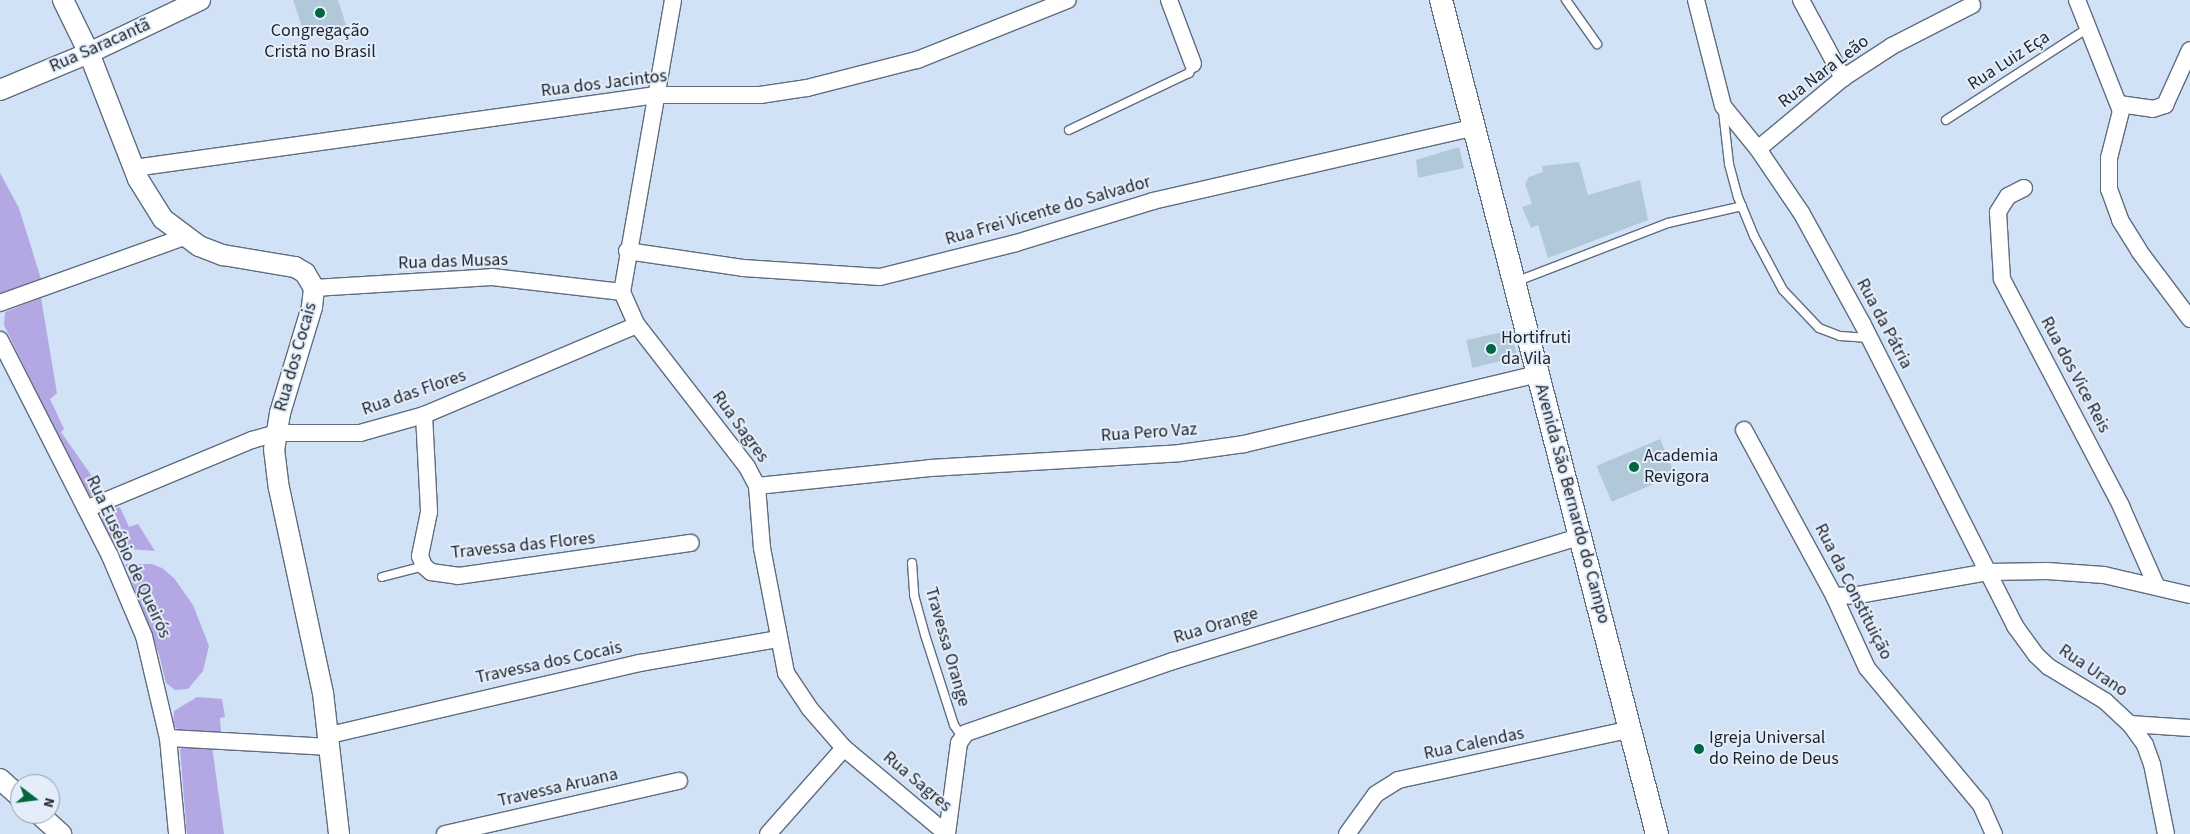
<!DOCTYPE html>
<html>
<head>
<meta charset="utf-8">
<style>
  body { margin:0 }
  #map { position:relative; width:2190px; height:834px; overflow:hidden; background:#d1e2f7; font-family:"Source Sans 3",sans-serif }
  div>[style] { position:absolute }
  .green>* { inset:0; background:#b4a8e4 }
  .building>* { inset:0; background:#b0c8d7; transform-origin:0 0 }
  .roads { filter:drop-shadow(1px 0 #5f6d7f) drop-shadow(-1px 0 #5f6d7f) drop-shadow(0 1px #5f6d7f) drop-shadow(0 -1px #5f6d7f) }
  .service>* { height:8px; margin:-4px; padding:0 4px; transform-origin:4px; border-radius:4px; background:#fff }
  .minor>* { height:16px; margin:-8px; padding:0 8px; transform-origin:8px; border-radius:8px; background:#fff }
  .tertiary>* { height:20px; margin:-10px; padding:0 10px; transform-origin:10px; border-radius:10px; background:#fff }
  .secondary>* { height:22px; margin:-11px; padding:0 11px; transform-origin:11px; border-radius:11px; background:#fff }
  .dots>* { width:14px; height:14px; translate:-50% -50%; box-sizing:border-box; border:2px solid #e4eefb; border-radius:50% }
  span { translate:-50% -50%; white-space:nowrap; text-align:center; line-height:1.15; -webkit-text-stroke:4px #e4eefb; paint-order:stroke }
  .poi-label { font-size:18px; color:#1d232a }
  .left { translate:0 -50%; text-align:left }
  .street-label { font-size:18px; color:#1d232a }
  .north { position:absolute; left:10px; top:774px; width:50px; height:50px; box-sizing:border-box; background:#e4eefb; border:1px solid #949da7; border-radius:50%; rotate:105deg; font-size:14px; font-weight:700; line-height:20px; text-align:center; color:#1d232a }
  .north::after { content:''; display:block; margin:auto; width:18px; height:22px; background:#00683e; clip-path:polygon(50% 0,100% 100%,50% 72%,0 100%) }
</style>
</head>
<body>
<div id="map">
  <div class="green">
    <i style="clip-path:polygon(0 173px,19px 208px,41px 279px,0 294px)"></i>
    <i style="clip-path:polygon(41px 298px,57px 393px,50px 399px,64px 429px,61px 432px,103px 492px,92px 496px,86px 495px,4px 325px,5px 312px)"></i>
    <i style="clip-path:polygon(120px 507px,129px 527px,138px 524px,155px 551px,116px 548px,101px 522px,105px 512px)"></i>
    <i style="clip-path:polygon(125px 564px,152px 564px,162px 568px,174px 578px,193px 605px,209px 646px,203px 671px,188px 689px,175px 690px,166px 683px,159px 654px)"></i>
    <i style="clip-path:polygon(197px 697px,222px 699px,225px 717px,220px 718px,221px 733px,180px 731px,173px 725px,174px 711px)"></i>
    <i style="clip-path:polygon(212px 746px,224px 834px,187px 834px,180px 750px,183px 747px)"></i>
  </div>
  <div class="building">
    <i style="clip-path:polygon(293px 0,338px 0,346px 25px,306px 38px)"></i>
    <i style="clip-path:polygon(1459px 147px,1464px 168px,1418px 178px,1416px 160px)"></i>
    <i style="clip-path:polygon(1579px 162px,1588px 195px,1640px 180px,1648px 220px,1548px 258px,1538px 225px,1531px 228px,1522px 207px,1532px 204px,1525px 184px,1529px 177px,1543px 172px,1542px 166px)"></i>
    <i style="left:1511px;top:330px;width:28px;height:46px;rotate:77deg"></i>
    <i style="left:1660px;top:439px;width:39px;height:69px;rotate:67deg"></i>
  </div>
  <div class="roads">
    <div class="service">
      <i style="left:1566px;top:0;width:54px;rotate:54.8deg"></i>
      <i style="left:1723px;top:111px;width:53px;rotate:83.5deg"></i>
      <i style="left:1729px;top:164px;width:34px;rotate:75deg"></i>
      <i style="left:1738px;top:197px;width:42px;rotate:67.7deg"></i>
      <i style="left:1754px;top:236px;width:61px;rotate:61.8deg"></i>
      <i style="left:1783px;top:290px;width:52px;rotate:46.5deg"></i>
      <i style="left:1819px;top:328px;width:22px;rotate:21deg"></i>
      <i style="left:1840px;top:336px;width:29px;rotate:4deg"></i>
      <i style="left:1946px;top:120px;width:169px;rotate:-32.9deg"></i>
      <i style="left:1069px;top:130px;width:133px;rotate:-25.4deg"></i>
      <i style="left:1189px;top:73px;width:10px;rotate:-66deg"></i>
      <i style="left:1515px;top:282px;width:164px;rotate:-21.1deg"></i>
      <i style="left:1668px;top:223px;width:76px;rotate:-12.9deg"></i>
      <i style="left:912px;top:563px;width:32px;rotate:86deg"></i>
      <i style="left:914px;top:595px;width:41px;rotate:74.6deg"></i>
      <i style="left:925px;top:635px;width:95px;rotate:72.1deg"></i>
      <i style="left:954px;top:725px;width:14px;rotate:56deg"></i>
      <i style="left:382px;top:577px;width:43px;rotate:-14.7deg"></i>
    </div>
    <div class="minor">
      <i style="left:673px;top:0;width:296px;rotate:99.9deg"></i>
      <i style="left:622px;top:292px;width:36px;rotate:66deg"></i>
      <i style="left:637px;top:325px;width:180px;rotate:52.2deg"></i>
      <i style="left:747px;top:467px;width:21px;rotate:62deg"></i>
      <i style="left:757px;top:486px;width:62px;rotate:85.4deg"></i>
      <i style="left:762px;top:548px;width:127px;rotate:79.1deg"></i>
      <i style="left:786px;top:673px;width:43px;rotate:56.3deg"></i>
      <i style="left:810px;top:709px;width:52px;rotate:48.9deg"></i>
      <i style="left:844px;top:748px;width:134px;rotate:39.9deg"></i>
      <i style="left:1169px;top:0;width:68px;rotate:69.4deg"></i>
      <i style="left:1696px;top:0;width:109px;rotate:75.7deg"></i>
      <i style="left:1723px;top:106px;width:55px;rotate:50.9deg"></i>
      <i style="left:1758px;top:149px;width:78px;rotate:55.9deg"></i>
      <i style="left:1802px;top:214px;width:124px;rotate:61.2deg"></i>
      <i style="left:1862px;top:323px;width:339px;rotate:63.2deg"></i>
      <i style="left:2015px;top:626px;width:36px;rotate:54deg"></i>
      <i style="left:2036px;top:655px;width:18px;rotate:43deg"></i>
      <i style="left:2049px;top:667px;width:66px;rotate:31.3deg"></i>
      <i style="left:2105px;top:701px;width:34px;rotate:43deg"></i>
      <i style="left:2130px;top:724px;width:26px;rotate:54deg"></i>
      <i style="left:2145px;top:745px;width:20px;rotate:70deg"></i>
      <i style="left:2152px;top:764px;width:71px;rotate:78.7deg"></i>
      <i style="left:1801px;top:0;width:89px;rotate:61.7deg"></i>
      <i style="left:2077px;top:0;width:119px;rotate:68.4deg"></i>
      <i style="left:2121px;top:111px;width:49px;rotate:104.3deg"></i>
      <i style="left:2109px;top:158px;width:31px;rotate:90deg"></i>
      <i style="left:2109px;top:189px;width:33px;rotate:70deg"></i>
      <i style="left:2120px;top:220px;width:36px;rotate:58deg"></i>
      <i style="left:2139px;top:251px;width:85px;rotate:53.1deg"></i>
      <i style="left:2119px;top:104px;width:34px;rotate:8deg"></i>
      <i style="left:2153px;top:109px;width:13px;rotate:-18deg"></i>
      <i style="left:2165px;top:105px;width:60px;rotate:-65.6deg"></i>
      <i style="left:1758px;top:149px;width:111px;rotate:-39.9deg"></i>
      <i style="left:1843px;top:78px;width:59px;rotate:-33.1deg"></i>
      <i style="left:1892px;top:46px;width:90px;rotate:-27.1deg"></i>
      <i style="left:134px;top:168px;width:527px;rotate:-7.96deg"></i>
      <i style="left:656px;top:95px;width:104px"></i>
      <i style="left:760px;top:95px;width:48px;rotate:-8.5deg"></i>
      <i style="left:807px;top:88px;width:114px;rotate:-14.3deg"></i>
      <i style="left:917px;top:60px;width:162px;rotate:-21.7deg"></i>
      <i style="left:2024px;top:188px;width:18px;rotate:153deg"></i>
      <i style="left:2008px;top:196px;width:19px;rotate:122deg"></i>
      <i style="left:1998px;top:212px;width:67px;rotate:86.6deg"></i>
      <i style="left:2002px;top:279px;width:256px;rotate:62.3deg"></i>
      <i style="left:2121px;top:506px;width:86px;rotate:66.1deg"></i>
      <i style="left:627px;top:251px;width:117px;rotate:8.3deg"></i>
      <i style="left:743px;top:268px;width:137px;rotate:3.8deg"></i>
      <i style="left:880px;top:277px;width:140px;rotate:-14deg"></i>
      <i style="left:1016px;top:243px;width:143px;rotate:-17deg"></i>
      <i style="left:1153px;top:201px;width:330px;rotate:-12.9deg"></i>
      <i style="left:314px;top:288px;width:178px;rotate:-3.5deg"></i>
      <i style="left:492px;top:277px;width:131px;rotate:6.6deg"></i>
      <i style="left:0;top:303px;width:195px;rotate:-19.7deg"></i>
      <i style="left:0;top:340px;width:242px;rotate:63deg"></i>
      <i style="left:110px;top:556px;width:87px;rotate:67deg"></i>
      <i style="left:144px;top:636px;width:105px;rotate:76.8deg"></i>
      <i style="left:168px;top:738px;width:96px;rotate:84.6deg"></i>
      <i style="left:424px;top:415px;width:97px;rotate:87deg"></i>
      <i style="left:429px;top:512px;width:45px;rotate:101.6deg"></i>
      <i style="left:420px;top:556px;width:11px;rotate:68deg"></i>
      <i style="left:424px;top:566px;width:9px;rotate:41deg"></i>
      <i style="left:431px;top:572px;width:27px;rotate:8deg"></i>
      <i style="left:458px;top:576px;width:235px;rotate:-8.1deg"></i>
      <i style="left:1744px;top:430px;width:189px;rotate:61.5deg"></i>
      <i style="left:1834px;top:596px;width:79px;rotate:65.4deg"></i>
      <i style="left:1867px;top:668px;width:178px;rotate:50.2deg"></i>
      <i style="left:1981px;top:805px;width:32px;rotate:66deg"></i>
      <i style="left:757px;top:486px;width:174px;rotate:-5.9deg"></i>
      <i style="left:930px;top:468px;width:250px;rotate:-3.4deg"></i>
      <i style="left:1180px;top:453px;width:65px;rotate:-8deg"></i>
      <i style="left:1244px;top:444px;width:301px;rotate:-13.4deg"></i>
      <i style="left:86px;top:509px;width:180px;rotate:-22.6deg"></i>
      <i style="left:252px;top:440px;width:26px;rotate:-16deg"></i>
      <i style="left:277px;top:433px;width:83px"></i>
      <i style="left:360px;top:433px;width:66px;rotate:-15.7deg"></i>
      <i style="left:424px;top:415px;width:231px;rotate:-22.9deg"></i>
      <i style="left:1834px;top:596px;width:24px;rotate:-2deg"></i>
      <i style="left:1858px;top:595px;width:133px;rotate:-10deg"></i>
      <i style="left:1989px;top:572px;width:58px;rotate:-1deg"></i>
      <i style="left:2047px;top:571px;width:57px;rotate:4deg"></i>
      <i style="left:2104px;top:575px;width:88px;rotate:13.1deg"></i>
      <i style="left:2130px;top:724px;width:60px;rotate:3.8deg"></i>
      <i style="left:330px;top:735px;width:318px;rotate:-13.1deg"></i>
      <i style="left:640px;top:663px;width:140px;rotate:-9.9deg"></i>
      <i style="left:168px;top:738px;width:163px;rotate:3.2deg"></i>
      <i style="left:445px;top:834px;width:240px;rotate:-12.8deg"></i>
      <i style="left:768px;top:834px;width:115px;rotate:-48.5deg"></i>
      <i style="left:947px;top:834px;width:92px;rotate:-82.5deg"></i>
      <i style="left:959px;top:743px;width:12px;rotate:-55deg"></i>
      <i style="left:966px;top:733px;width:219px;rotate:-19.2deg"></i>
      <i style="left:1173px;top:661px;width:427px;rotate:-17deg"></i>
      <i style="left:1347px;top:834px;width:49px;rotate:-54.1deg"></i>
      <i style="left:1376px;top:794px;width:26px;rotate:-32deg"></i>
      <i style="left:1398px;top:780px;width:239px;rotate:-12.3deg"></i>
    </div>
    <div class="tertiary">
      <i style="left:63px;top:0;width:59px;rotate:63.9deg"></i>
      <i style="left:89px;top:53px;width:135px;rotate:68.7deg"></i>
      <i style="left:138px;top:179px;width:47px;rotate:58deg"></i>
      <i style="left:163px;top:219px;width:45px;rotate:36.9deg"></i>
      <i style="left:199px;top:246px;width:26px;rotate:21deg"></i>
      <i style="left:223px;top:255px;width:73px;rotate:9.5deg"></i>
      <i style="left:295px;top:267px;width:12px;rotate:31deg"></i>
      <i style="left:305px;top:273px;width:17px;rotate:59deg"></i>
      <i style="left:314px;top:288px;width:19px;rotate:96deg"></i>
      <i style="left:312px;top:307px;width:111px;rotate:106.8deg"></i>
      <i style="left:280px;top:413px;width:36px;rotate:99deg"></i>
      <i style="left:274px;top:449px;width:39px;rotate:83deg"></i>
      <i style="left:279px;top:488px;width:210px;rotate:77.9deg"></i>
      <i style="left:323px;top:693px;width:142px;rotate:83.5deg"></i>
      <i style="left:0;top:90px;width:96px;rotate:-22.6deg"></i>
      <i style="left:89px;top:53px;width:123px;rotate:-25.5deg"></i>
      <i style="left:0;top:779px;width:27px;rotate:42deg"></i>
      <i style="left:39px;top:814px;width:30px;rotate:42deg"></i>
    </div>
    <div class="secondary">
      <i style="left:1441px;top:0;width:862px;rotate:75.48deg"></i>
    </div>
  </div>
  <div class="dots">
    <i style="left:320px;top:13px;background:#00683e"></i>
    <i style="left:1491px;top:349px;background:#00683e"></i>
    <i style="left:1634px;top:467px;background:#00683e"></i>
    <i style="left:1699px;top:749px;background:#00683e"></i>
  </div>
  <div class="poi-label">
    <span style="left:320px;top:42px">Congregação<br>Cristã no Brasil</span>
    <span class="left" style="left:1501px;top:349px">Hortifruti<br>da Vila</span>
    <span class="left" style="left:1644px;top:467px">Academia<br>Revigora</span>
    <span class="left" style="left:1709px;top:749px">Igreja Universal<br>do Reino de Deus</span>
  </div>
  <div class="street-label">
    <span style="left:100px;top:46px;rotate:-24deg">Rua Saracantã</span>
    <span style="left:2009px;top:61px;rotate:-33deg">Rua Luiz Eça</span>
    <span style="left:1824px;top:72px;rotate:-37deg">Rua Nara Leão</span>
    <span style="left:604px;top:84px;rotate:-7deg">Rua dos Jacintos</span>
    <span style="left:1048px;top:211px;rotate:-16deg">Rua Frei Vicente do Salvador</span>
    <span style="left:453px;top:262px;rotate:-2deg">Rua das Musas</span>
    <span style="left:1884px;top:324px;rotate:62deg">Rua da Pátria</span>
    <span style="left:296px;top:357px;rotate:-74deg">Rua dos Cocais</span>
    <span style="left:2075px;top:375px;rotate:62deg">Rua dos Vice Reis</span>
    <span style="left:414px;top:393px;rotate:-19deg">Rua das Flores</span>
    <span style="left:740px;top:427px;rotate:54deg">Rua Sagres</span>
    <span style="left:1149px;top:433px;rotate:-4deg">Rua Pero Vaz</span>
    <span style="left:1572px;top:504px;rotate:75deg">Avenida São Bernardo do Campo</span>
    <span style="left:523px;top:546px;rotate:-6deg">Travessa das Flores</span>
    <span style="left:128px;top:557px;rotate:65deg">Rua Eusébio de Queirós</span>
    <span style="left:1853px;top:592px;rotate:63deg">Rua da Constituição</span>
    <span style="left:1216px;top:626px;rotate:-17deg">Rua Orange</span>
    <span style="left:947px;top:647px;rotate:74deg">Travessa Orange</span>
    <span style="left:549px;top:663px;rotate:-12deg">Travessa dos Cocais</span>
    <span style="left:2093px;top:671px;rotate:34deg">Rua Urano</span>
    <span style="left:1474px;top:744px;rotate:-12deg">Rua Calendas</span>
    <span style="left:917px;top:782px;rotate:40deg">Rua Sagres</span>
    <span style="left:558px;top:788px;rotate:-13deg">Travessa Aruana</span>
  </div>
  <div class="north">N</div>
</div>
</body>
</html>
